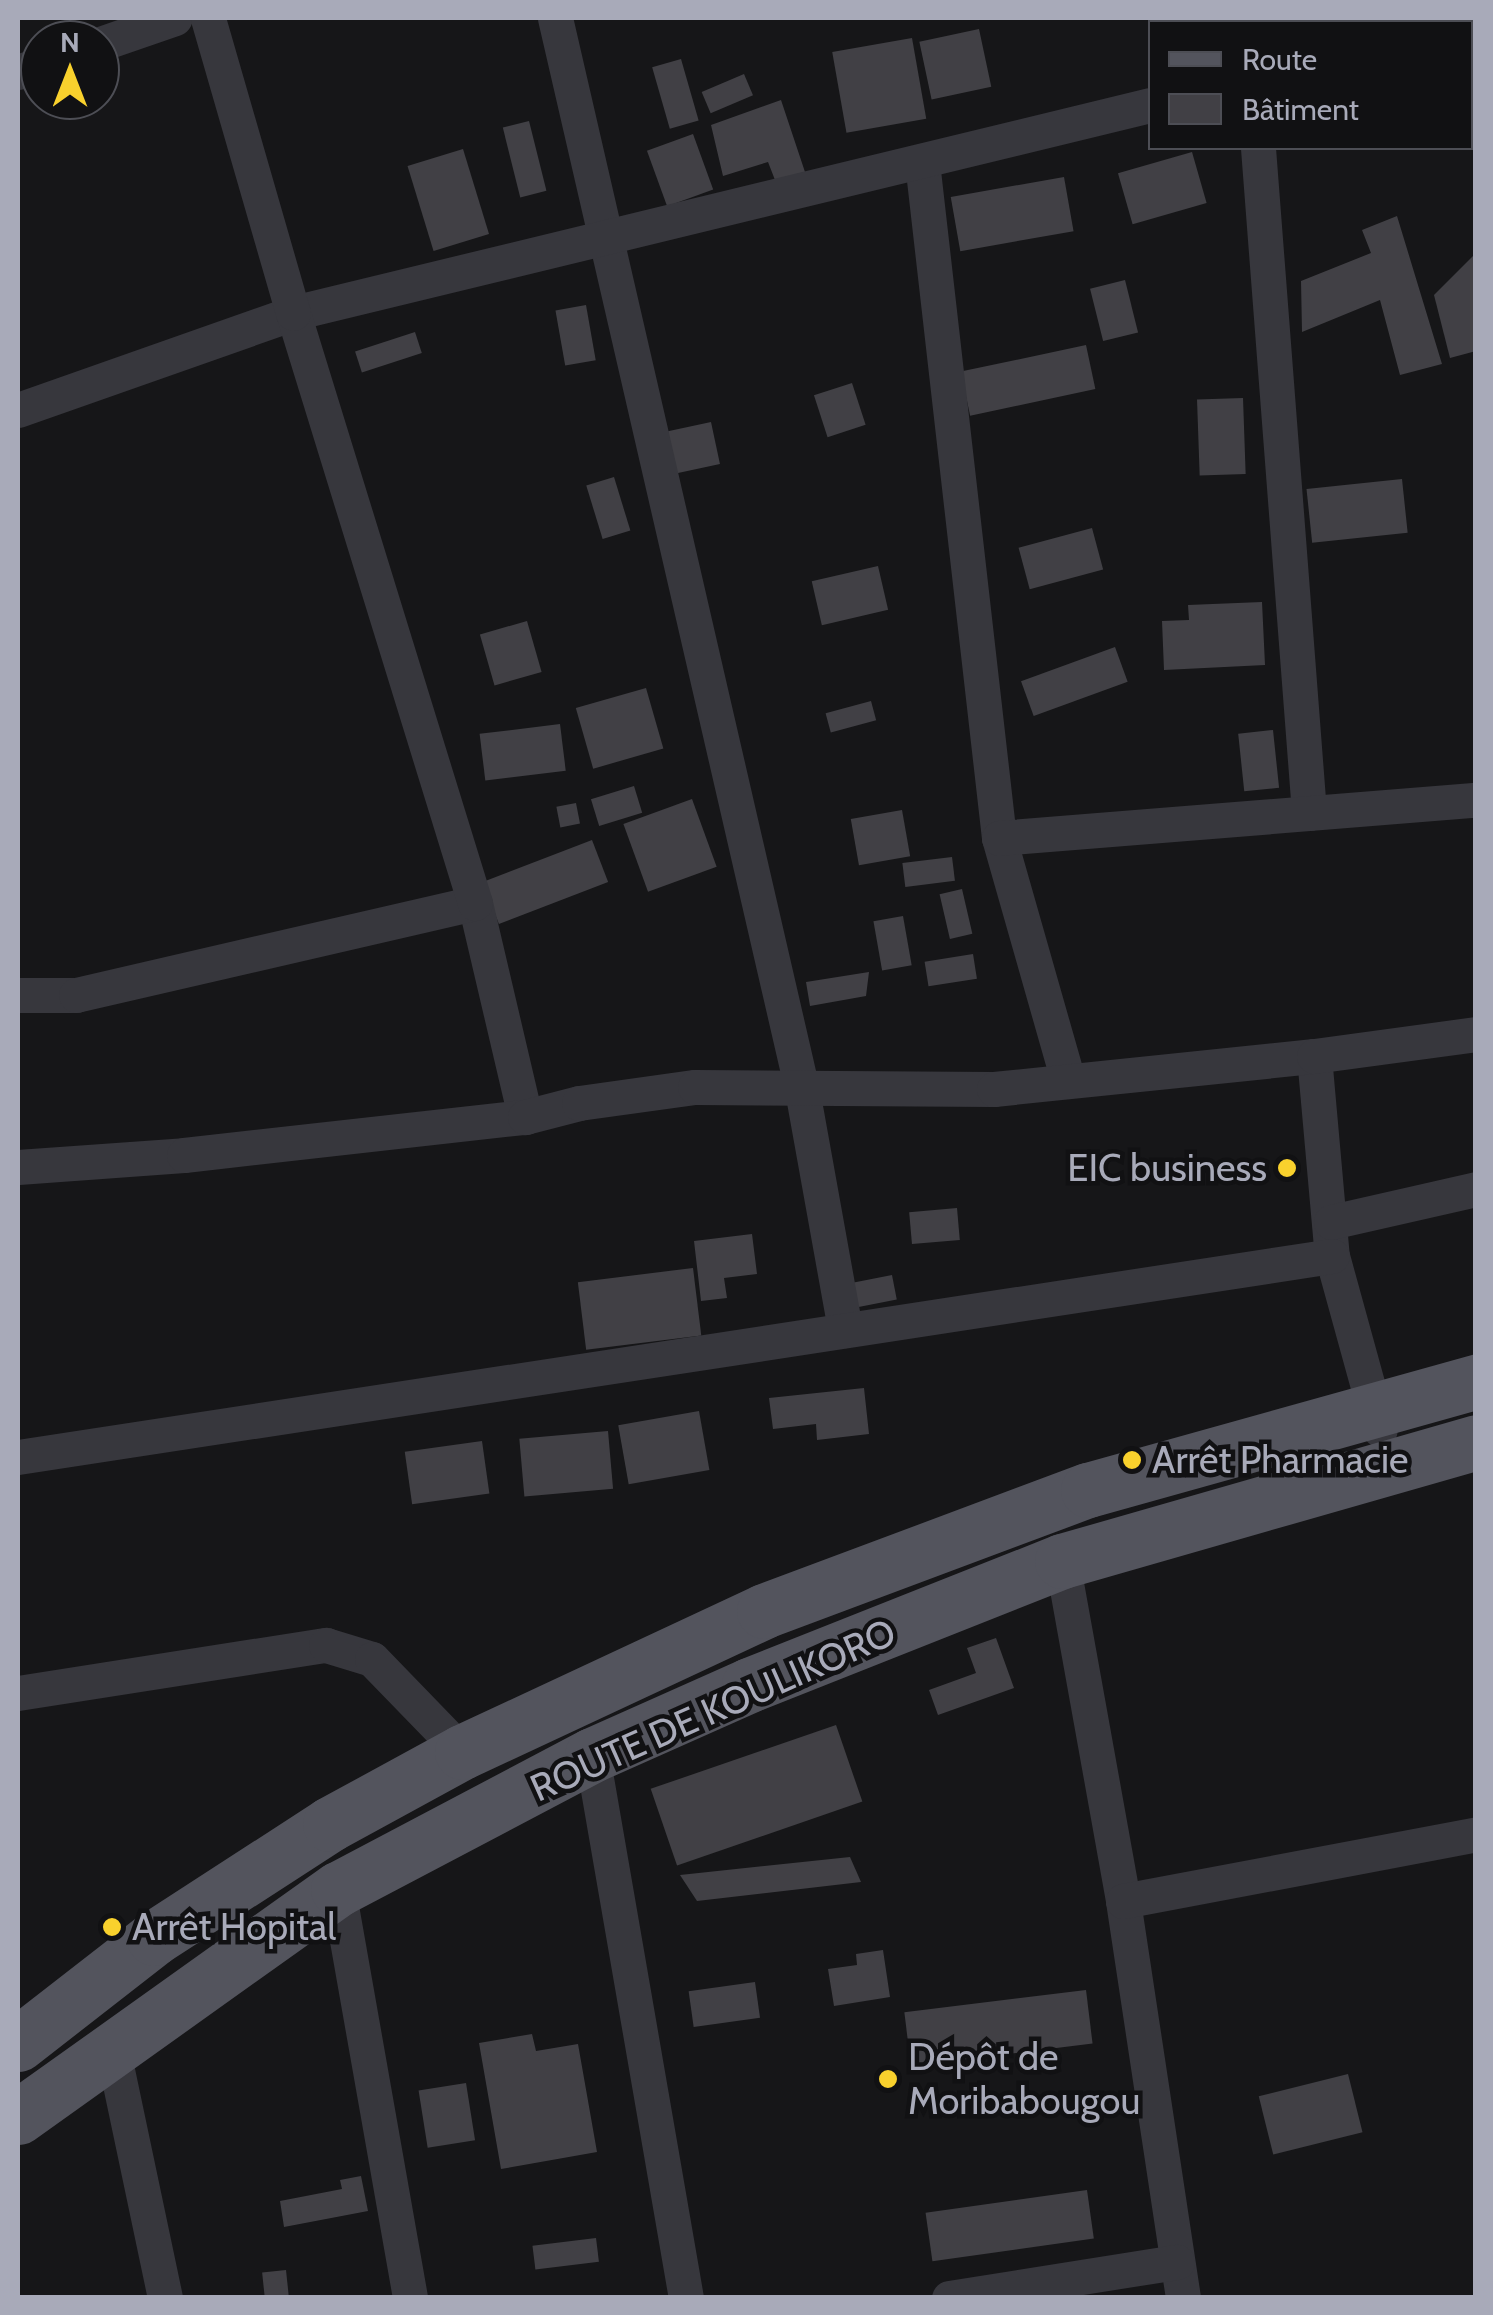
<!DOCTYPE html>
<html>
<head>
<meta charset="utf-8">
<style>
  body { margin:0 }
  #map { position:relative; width:1493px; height:2315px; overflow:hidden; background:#161618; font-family:Cabin,sans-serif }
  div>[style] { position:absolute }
  .building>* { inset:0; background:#414045; transform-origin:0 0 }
  .street>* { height:35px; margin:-17.5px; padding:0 17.5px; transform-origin:17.5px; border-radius:17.5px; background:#37373d }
  .primary>* { height:55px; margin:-27.5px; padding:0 27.5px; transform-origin:27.5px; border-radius:27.5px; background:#53545d }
  .dots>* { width:28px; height:28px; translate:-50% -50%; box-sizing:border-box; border:5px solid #111113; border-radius:50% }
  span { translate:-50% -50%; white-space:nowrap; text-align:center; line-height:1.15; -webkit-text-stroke:9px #111113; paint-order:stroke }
  .poi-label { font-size:38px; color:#a8aab9 }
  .right { translate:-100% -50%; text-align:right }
  .left { translate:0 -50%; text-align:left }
  .street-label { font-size:38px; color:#a8aab9 }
  .frame { position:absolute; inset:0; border:20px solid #a8aab9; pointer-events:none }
  .legend { position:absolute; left:1148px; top:20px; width:325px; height:130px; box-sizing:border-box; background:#111113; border:2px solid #4d4e55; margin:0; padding:12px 18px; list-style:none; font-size:30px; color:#a8aab9 }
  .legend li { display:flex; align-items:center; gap:20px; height:50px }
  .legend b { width:50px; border:2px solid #4d4e55 }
  .north { position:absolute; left:20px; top:20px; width:100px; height:100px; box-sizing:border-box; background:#111113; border:2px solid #4d4e55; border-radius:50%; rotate:0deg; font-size:28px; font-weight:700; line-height:40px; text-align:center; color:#a8aab9 }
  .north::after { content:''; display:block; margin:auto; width:35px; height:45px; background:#f9d12d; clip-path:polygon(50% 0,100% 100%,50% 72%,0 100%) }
</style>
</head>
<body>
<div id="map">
  <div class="building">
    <i style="left:979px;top:29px;width:59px;height:61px;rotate:78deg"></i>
    <i style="left:912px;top:38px;width:82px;height:81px;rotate:80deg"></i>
    <i style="left:681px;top:59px;width:64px;height:30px;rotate:74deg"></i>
    <i style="left:744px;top:74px;width:23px;height:46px;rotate:67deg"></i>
    <i style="clip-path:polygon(781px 100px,805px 172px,775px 180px,768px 162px,723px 176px,711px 125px)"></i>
    <i style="left:529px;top:121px;width:72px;height:27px;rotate:76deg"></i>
    <i style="left:693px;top:134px;width:59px;height:49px;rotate:70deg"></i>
    <i style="left:463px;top:149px;width:89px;height:58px;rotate:73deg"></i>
    <i style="left:1192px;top:152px;width:53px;height:77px;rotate:74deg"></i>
    <i style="left:1064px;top:177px;width:55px;height:115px;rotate:80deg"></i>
    <i style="clip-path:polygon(1397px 216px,1442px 364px,1400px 375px,1380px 300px,1302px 332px,1301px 281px,1371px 253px,1362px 230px)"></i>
    <i style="clip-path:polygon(1476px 253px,1476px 351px,1450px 358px,1434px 295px)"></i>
    <i style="left:1125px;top:280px;width:54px;height:36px;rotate:76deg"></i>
    <i style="left:586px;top:305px;width:56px;height:31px;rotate:80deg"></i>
    <i style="left:415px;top:332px;width:22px;height:63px;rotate:72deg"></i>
    <i style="left:1086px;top:345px;width:45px;height:128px;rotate:78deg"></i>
    <i style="left:852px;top:383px;width:44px;height:40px;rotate:72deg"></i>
    <i style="left:1243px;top:398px;width:76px;height:46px;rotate:88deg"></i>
    <i style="left:711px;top:422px;width:43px;height:44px;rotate:78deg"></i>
    <i style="left:614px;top:477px;width:56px;height:29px;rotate:73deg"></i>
    <i style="left:1402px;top:479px;width:54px;height:96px;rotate:84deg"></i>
    <i style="left:1092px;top:528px;width:43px;height:76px;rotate:75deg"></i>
    <i style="left:878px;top:566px;width:45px;height:68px;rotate:77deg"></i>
    <i style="clip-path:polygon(1262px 602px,1265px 665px,1164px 670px,1162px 621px,1189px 620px,1188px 605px)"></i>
    <i style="left:527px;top:621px;width:53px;height:49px;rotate:74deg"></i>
    <i style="left:1115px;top:647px;width:37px;height:100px;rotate:70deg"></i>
    <i style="left:646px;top:688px;width:63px;height:73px;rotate:74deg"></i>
    <i style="left:871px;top:701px;width:20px;height:47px;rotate:75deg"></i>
    <i style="left:560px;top:724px;width:47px;height:81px;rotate:83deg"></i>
    <i style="left:1273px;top:730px;width:58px;height:35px;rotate:84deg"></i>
    <i style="left:634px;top:786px;width:28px;height:45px;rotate:73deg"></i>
    <i style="left:692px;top:799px;width:72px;height:73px;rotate:70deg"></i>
    <i style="left:576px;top:803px;width:21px;height:20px;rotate:79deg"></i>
    <i style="left:902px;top:810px;width:47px;height:52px;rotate:80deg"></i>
    <i style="left:592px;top:840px;width:45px;height:117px;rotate:69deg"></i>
    <i style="left:952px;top:857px;width:24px;height:50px;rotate:83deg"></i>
    <i style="left:962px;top:889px;width:46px;height:23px;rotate:77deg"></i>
    <i style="left:903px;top:916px;width:50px;height:30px;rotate:80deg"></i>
    <i style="left:973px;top:954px;width:25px;height:49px;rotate:81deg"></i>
    <i style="clip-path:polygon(869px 972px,866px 996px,810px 1006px,806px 982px)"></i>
    <i style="left:957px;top:1208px;width:32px;height:48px;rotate:85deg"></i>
    <i style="clip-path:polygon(752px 1234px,757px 1274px,724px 1278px,727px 1298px,701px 1301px,694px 1241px)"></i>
    <i style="left:693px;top:1268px;width:68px;height:116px;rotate:83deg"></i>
    <i style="left:892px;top:1275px;width:25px;height:44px;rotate:79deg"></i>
    <i style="clip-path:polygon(864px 1388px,869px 1434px,817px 1440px,816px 1424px,773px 1429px,769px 1398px)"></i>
    <i style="left:699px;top:1411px;width:60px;height:82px;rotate:80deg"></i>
    <i style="left:608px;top:1431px;width:58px;height:89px;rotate:85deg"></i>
    <i style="left:482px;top:1441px;width:53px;height:78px;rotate:82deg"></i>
    <i style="clip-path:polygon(996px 1638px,1014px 1688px,938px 1715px,929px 1690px,976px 1673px,967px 1648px)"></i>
    <i style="left:836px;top:1725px;width:81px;height:196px;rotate:71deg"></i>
    <i style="clip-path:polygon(850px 1857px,861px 1882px,697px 1901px,680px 1875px)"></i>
    <i style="clip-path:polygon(883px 1950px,890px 1997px,834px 2006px,828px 1969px,857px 1965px,856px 1954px)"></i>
    <i style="left:755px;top:1982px;width:36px;height:67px;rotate:82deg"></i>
    <i style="left:1086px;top:1990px;width:54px;height:183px;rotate:83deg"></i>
    <i style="clip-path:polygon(532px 2034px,536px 2051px,578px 2044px,597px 2152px,501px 2169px,479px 2043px)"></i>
    <i style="left:1348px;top:2074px;width:60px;height:92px;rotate:76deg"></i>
    <i style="left:466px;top:2083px;width:58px;height:48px;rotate:81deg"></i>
    <i style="clip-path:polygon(361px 2176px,368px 2211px,284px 2227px,280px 2201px,342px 2189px,340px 2180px)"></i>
    <i style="left:1087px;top:2190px;width:49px;height:163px;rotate:82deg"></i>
    <i style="left:596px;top:2238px;width:24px;height:64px;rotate:83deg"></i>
    <i style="left:286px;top:2270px;width:28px;height:24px;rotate:84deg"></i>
  </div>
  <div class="street">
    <i style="left:555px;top:18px;width:1100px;rotate:77.02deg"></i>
    <i style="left:802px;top:1090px;width:244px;rotate:79.8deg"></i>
    <i style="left:1240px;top:18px;width:4px;rotate:76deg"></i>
    <i style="left:1470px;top:27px;width:12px;rotate:59deg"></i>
    <i style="left:100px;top:44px;width:79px;rotate:-19.1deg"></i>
    <i style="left:18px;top:72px;width:23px;rotate:-20deg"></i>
    <i style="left:1258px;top:148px;width:667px;rotate:85.61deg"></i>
    <i style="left:922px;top:162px;width:680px;rotate:83.5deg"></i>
    <i style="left:999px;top:838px;width:252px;rotate:74.1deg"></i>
    <i style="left:18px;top:410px;width:292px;rotate:-19.4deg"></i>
    <i style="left:293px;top:313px;width:882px;rotate:-13.64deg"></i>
    <i style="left:999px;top:838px;width:479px;rotate:-4.6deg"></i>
    <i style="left:475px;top:903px;width:220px;rotate:76.8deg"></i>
    <i style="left:18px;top:995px;width:58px"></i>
    <i style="left:76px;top:995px;width:409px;rotate:-13deg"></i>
    <i style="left:475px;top:903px;width:617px;rotate:-107.14deg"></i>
    <i style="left:293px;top:313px;width:307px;rotate:-106.1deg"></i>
    <i style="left:1314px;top:1056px;width:201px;rotate:84.9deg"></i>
    <i style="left:1332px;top:1256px;width:180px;rotate:74.6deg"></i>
    <i style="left:18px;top:1167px;width:166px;rotate:-4.1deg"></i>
    <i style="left:184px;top:1155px;width:343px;rotate:-6.4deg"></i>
    <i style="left:525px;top:1117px;width:56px;rotate:-14.5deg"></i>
    <i style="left:579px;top:1103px;width:117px;rotate:-7.9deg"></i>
    <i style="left:695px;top:1087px;width:299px;rotate:0.4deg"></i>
    <i style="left:994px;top:1089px;width:322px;rotate:-5.9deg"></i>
    <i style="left:1314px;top:1056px;width:163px;rotate:-7.7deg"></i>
    <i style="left:1331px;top:1222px;width:149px;rotate:-12.8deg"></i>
    <i style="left:18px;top:1457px;width:1329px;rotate:-8.7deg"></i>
    <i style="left:1062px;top:1561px;width:345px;rotate:79.8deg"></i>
    <i style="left:1123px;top:1901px;width:402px;rotate:81.4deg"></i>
    <i style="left:18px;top:1693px;width:312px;rotate:-8.9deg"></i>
    <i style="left:326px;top:1645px;width:48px;rotate:16.9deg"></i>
    <i style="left:372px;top:1659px;width:129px;rotate:45.9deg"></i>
    <i style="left:592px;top:1755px;width:551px;rotate:80.18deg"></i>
    <i style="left:338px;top:1889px;width:415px;rotate:80deg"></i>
    <i style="left:1123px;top:1901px;width:359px;rotate:-10.7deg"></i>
    <i style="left:113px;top:2051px;width:252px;rotate:78.1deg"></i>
    <i style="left:949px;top:2298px;width:231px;rotate:-9deg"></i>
  </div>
  <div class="primary">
    <i style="left:18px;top:2044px;width:172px;rotate:-37.9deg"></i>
    <i style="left:154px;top:1938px;width:210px;rotate:-32.9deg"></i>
    <i style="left:330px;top:1824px;width:150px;rotate:-28.6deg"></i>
    <i style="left:462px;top:1752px;width:333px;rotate:-25deg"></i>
    <i style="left:764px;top:1611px;width:346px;rotate:-20.5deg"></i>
    <i style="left:1088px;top:1490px;width:403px;rotate:-15.6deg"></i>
    <i style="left:18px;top:2117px;width:393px;rotate:-35.5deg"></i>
    <i style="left:338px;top:1889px;width:287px;rotate:-27.8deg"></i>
    <i style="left:592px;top:1755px;width:172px;rotate:-24deg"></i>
    <i style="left:749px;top:1685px;width:337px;rotate:-21.6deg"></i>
    <i style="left:1062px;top:1561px;width:431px;rotate:-16deg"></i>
  </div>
  <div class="dots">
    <i style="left:1287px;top:1168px;background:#f9d12d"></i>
    <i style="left:1132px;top:1460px;background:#f9d12d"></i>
    <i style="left:112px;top:1927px;background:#f9d12d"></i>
    <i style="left:888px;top:2079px;background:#f9d12d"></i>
  </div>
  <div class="poi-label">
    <span class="right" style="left:1267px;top:1168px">EIC business</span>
    <span class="left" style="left:1152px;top:1460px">Arrêt Pharmacie</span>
    <span class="left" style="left:132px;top:1927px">Arrêt Hopital</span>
    <span class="left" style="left:908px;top:2079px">Dépôt de<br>Moribabougou</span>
  </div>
  <div class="street-label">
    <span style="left:713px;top:1710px;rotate:-24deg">ROUTE DE KOULIKORO</span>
  </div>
  <div class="frame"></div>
  <ul class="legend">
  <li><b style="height:12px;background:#53545d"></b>Route</li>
  <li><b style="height:28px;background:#414045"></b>Bâtiment</li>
  </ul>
  <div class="north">N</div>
</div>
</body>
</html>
